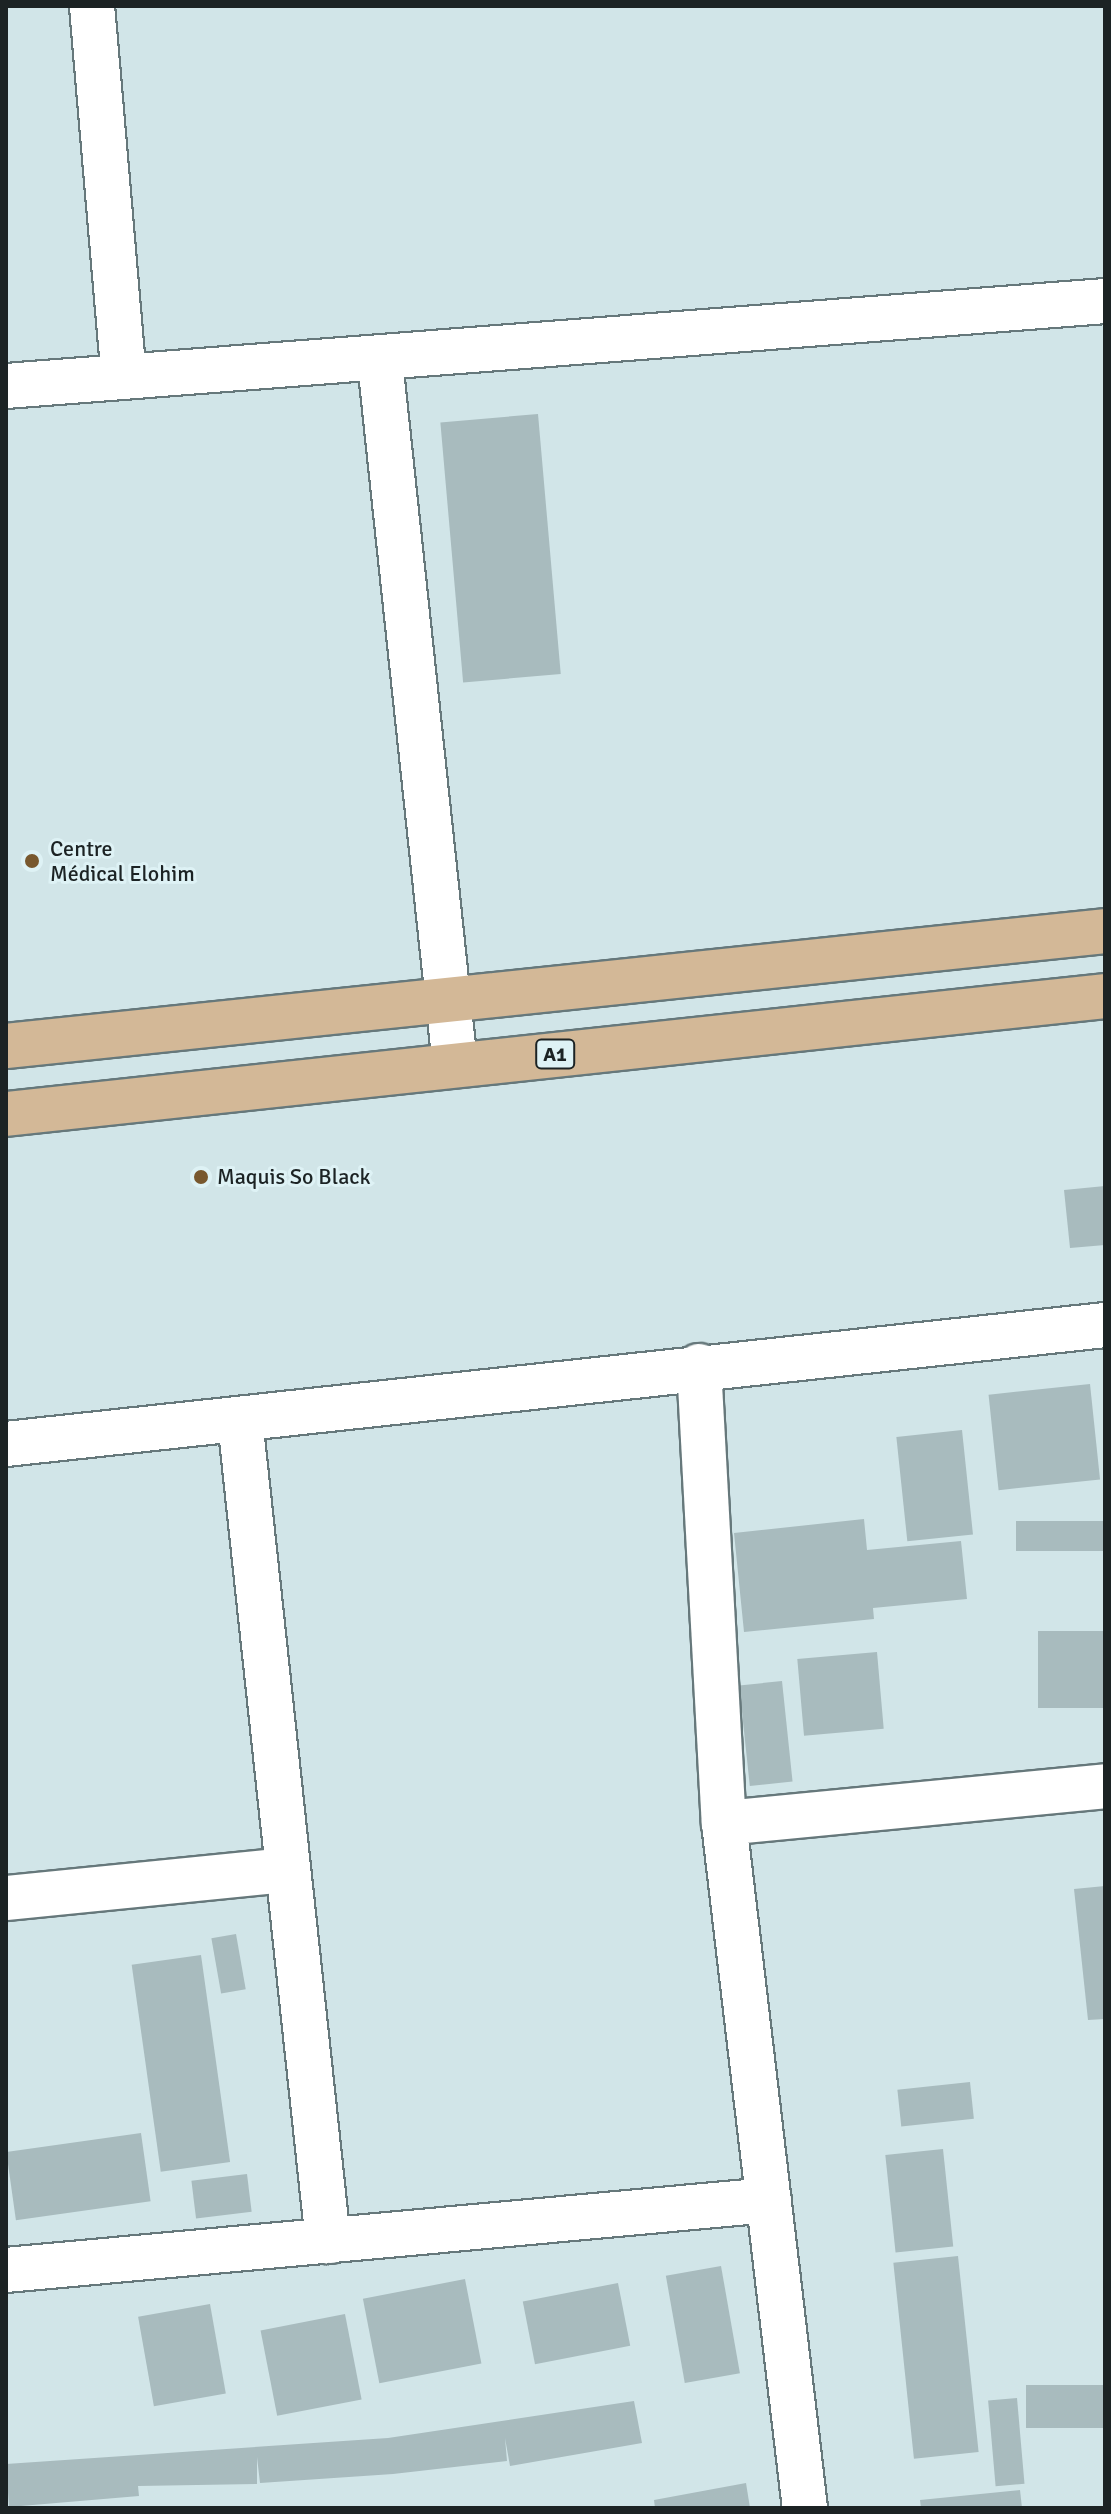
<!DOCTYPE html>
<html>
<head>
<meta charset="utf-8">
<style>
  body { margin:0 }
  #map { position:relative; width:1111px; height:2514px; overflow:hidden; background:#d1e5e8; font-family:Signika,sans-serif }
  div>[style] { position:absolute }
  .building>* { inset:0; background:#a8bbbe; transform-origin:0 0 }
  .roads { filter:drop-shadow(2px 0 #66787b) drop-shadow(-2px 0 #66787b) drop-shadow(0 2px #66787b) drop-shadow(0 -2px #66787b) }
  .street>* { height:44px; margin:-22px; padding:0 22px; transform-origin:22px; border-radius:22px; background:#fff }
  .primary>* { height:44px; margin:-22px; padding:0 22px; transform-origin:22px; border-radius:22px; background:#d3b897 }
  .dots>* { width:22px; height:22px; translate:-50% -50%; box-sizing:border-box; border:4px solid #def2f5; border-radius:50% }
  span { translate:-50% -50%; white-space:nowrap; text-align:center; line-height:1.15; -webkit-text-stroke:6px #def2f5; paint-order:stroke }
  .shield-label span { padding:2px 6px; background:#def2f5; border:2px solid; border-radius:6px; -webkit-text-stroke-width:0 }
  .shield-label { font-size:20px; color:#1c2324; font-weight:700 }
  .poi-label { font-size:22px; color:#1c2324 }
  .left { translate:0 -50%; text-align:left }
  .frame { position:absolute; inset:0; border:8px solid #1c2324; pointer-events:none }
</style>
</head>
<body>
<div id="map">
  <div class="building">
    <i style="left:538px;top:414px;width:261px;height:98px;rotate:85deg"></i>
    <i style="clip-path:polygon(1105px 1186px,1105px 1245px,1070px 1248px,1064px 1190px)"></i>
    <i style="left:1090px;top:1384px;width:96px;height:102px;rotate:84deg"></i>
    <i style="left:962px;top:1430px;width:105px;height:66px;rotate:84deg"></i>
    <i style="clip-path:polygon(864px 1519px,867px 1550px,961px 1541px,967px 1599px,873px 1608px,874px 1619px,744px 1632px,734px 1533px)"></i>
    <i style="left:1105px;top:1521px;width:30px;height:89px;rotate:90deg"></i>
    <i style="left:1105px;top:1631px;width:77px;height:67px;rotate:90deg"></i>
    <i style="left:877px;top:1652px;width:77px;height:80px;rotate:85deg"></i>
    <i style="left:782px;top:1681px;width:101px;height:43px;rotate:84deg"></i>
    <i style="clip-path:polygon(1105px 1886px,1105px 2019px,1088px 2020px,1074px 1889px)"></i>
    <i style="left:236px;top:1934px;width:56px;height:25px;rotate:80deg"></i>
    <i style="left:201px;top:1955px;width:209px;height:70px;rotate:82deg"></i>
    <i style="left:970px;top:2082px;width:37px;height:73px;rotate:84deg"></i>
    <i style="left:141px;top:2133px;width:69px;height:136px;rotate:82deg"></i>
    <i style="left:943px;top:2149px;width:98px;height:58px;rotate:84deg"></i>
    <i style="left:247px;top:2174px;width:38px;height:56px;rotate:83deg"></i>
    <i style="left:958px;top:2256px;width:197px;height:65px;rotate:84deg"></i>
    <i style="left:721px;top:2266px;width:109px;height:56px;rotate:80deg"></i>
    <i style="left:465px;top:2279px;width:86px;height:104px;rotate:79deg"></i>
    <i style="left:618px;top:2283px;width:64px;height:97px;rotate:79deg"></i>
    <i style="left:210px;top:2304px;width:91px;height:73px;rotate:80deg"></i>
    <i style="left:345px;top:2314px;width:87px;height:86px;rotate:79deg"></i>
    <i style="left:1105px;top:2385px;width:43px;height:79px;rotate:90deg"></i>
    <i style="left:1017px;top:2398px;width:86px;height:29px;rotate:85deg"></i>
    <i style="clip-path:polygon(634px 2401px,642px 2443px,510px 2466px,505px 2438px,507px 2461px,393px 2474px,260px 2483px,257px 2457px,257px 2484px,138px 2486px,139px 2496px,9px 2507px,6px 2464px,388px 2438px)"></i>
    <i style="clip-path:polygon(746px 2483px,750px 2508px,655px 2508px,654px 2500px)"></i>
    <i style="clip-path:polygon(1020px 2490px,1022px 2508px,921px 2508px,920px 2500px)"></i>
  </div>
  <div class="roads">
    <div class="street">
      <i style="left:92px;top:6px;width:372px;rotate:85.1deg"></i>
      <i style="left:380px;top:362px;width:707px;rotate:83.91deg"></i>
      <i style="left:6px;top:386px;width:1102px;rotate:-4.42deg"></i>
      <i style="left:699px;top:1366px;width:458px;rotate:86.9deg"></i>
      <i style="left:724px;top:1823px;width:690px;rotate:83.26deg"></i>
      <i style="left:240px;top:1420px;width:826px;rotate:83.88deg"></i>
      <i style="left:6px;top:1444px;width:1105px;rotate:-6.18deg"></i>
      <i style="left:724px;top:1823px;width:383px;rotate:-5.5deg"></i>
      <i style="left:6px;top:1898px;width:281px;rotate:-5.7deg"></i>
      <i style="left:6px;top:2270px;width:766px;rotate:-5.24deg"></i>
    </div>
    <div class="primary">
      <i style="left:6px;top:1046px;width:1105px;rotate:-5.97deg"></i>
      <i style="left:6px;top:1114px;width:1105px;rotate:-6.13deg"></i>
    </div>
  </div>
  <div class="dots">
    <i style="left:32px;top:861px;background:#78582e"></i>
    <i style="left:201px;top:1177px;background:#78582e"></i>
  </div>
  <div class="shield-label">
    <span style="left:555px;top:1054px">A1</span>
  </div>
  <div class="poi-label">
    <span class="left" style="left:50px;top:861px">Centre<br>Médical Elohim</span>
    <span class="left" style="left:217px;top:1177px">Maquis So Black</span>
  </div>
  <div class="frame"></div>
</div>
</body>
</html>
